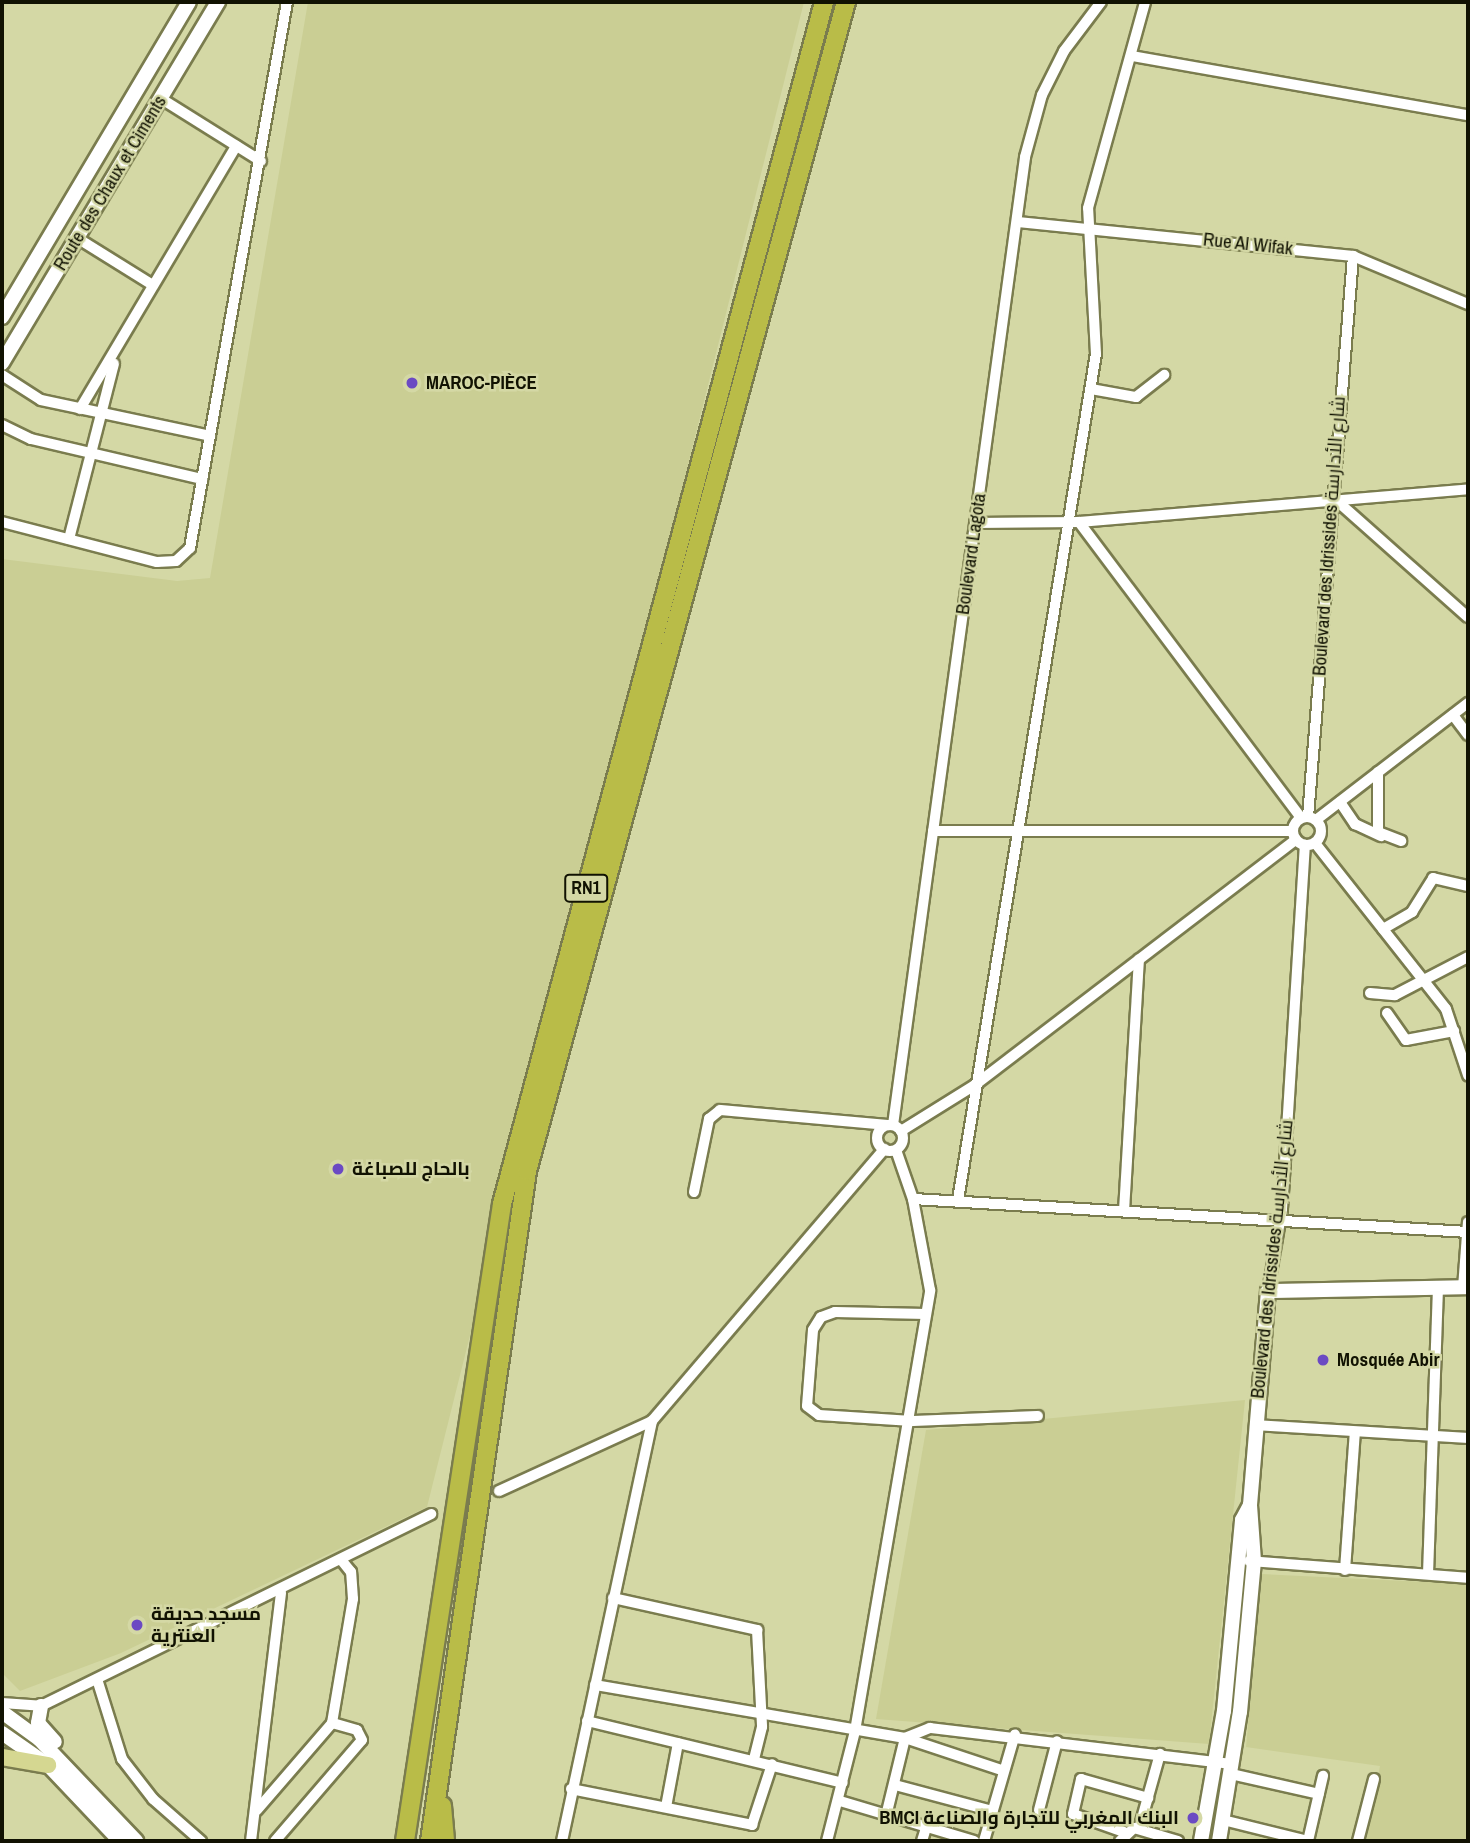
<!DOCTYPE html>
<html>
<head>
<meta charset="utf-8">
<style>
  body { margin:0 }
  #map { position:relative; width:1470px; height:1843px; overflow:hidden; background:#d4d8a5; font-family:"Archivo Narrow",Cairo,sans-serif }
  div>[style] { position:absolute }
  .built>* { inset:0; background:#cace94 }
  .roads { filter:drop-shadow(2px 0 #7a7c4e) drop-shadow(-2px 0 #7a7c4e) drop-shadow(0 2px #7a7c4e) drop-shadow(0 -2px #7a7c4e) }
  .street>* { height:10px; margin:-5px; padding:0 5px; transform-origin:5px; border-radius:5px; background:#fff }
  .street>.ring { margin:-5px; padding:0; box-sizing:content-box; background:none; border:10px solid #fff; border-radius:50% }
  .secondary>* { height:14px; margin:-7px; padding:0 7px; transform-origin:7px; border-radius:7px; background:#fff }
  .primary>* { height:16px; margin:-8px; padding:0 8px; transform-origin:8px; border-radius:8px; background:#d5d791 }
  .highway>* { height:18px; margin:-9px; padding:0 9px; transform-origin:9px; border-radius:9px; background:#b9bc48 }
  .dots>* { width:19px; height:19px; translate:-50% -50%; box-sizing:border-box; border:4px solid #d4d8a5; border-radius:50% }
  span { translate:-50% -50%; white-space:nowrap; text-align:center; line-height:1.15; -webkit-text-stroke:5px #d4d8a5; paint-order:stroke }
  .shield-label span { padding:2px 5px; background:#d4d8a5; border:2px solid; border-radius:5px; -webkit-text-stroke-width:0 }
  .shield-label { font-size:18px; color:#111202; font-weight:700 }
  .street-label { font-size:19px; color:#111202 }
  .poi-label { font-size:19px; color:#111202; font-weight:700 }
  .left { translate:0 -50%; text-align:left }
  .right { translate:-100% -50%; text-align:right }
  .frame { position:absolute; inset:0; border:4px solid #111202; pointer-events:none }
</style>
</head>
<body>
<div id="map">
  <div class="built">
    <i style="clip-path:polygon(308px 2px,804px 2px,427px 1507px,121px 1653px,20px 1691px,2px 1673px,2px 559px,177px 581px,210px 578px)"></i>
    <i style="clip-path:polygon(1245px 1400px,1209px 1744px,876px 1719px,926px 1430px)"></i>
    <i style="clip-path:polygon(1262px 1574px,1468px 1584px,1468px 1841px,1366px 1841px,1380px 1766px,1246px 1747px)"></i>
  </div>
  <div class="roads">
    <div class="street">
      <i style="left:1132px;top:56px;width:341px;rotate:10deg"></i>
      <i style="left:160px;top:98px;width:119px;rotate:32deg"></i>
      <i style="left:1018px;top:222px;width:337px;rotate:5.8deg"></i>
      <i style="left:1353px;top:256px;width:125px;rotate:22.7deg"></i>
      <i style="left:77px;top:238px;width:87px;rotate:31.9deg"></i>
      <i style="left:2px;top:375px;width:46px;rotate:32.7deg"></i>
      <i style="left:41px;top:400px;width:173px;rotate:12deg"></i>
      <i style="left:1091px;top:389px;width:46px;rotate:10.1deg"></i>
      <i style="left:1136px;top:397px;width:36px;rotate:-38deg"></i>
      <i style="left:80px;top:409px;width:306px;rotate:-59.3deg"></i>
      <i style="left:2px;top:425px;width:32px;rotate:26deg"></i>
      <i style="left:31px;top:439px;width:176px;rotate:13.2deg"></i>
      <i style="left:1336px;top:500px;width:176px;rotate:41.6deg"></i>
      <i style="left:2px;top:522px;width:160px;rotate:14.5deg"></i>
      <i style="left:157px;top:562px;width:19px;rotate:-3deg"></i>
      <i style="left:176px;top:561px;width:19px;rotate:-43deg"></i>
      <i style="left:190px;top:548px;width:555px;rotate:-79.93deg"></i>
      <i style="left:1079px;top:522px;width:370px;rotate:53.1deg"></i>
      <i style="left:975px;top:523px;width:104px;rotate:-0.6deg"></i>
      <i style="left:1079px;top:522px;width:390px;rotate:-4.8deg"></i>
      <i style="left:69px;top:539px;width:181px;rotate:-75.6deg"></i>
      <i style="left:1453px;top:715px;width:25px;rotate:53deg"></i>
      <i style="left:1378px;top:772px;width:60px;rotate:90deg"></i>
      <i style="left:1378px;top:832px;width:25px;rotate:21deg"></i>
      <i style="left:1340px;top:802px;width:27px;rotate:56deg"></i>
      <i style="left:1355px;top:824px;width:29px;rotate:25deg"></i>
      <i class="ring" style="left:1293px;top:817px;width:18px;height:18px"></i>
      <i style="left:1308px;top:817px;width:563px;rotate:-85.41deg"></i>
      <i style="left:1316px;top:820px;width:192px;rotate:-37.6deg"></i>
      <i style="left:933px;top:831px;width:360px"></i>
      <i style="left:1315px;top:843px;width:211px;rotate:51.7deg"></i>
      <i style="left:1446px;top:1009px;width:70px;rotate:71.6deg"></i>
      <i style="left:1383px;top:929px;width:34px;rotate:-30deg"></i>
      <i style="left:1412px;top:912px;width:40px;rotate:-58deg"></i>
      <i style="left:1433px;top:878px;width:36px;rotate:13deg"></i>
      <i style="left:1370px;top:993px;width:25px;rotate:5deg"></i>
      <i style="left:1395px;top:995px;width:82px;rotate:-27.5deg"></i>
      <i style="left:1387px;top:1013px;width:33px;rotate:55deg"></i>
      <i style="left:1406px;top:1040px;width:49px;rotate:-10.6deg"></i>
      <i class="ring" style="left:877px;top:1125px;width:16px;height:16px"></i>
      <i style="left:893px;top:1125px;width:977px;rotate:-82.23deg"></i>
      <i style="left:1025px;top:157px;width:64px;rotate:-74.7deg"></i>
      <i style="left:1042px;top:95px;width:49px;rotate:-63.4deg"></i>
      <i style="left:1064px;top:51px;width:61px;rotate:-52.9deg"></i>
      <i style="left:901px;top:1131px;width:87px;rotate:-31.9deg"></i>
      <i style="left:975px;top:1085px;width:404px;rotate:-37.4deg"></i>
      <i style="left:694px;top:1192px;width:75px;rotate:-78.4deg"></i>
      <i style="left:709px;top:1119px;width:14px;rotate:-39deg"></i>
      <i style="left:720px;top:1110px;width:169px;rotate:5.1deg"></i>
      <i style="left:913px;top:1199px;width:556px;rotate:3.4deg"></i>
      <i style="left:958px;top:1200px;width:857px;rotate:-80.74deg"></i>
      <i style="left:1096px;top:354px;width:146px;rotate:-93.1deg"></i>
      <i style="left:1088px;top:208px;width:214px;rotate:-74.5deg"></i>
      <i style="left:1124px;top:1211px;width:252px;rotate:-86.6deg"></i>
      <i style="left:1463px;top:1288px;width:66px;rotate:-85.7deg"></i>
      <i style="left:1268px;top:1291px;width:83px;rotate:-80.3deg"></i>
      <i style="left:1282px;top:1209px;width:365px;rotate:-86.4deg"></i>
      <i style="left:926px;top:1314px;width:91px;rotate:-178.7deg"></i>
      <i style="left:835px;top:1312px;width:15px;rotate:160deg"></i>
      <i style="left:821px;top:1317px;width:15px;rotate:122deg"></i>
      <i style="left:813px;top:1330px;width:76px;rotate:94.5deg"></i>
      <i style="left:807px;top:1406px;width:15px;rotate:37deg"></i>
      <i style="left:819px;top:1415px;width:93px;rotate:3.7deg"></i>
      <i style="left:912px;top:1421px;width:126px;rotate:-2.3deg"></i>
      <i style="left:1255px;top:1425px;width:213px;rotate:3.5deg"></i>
      <i style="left:499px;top:1491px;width:168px;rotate:-24.6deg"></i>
      <i style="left:652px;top:1421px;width:358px;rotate:-49.5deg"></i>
      <i style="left:1249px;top:1561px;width:220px;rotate:4.4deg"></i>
      <i style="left:1345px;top:1570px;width:138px;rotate:-85.9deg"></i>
      <i style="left:1428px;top:1574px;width:285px;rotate:-88deg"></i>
      <i style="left:613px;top:1598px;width:148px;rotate:12.5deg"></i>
      <i style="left:757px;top:1630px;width:97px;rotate:87deg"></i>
      <i style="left:762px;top:1727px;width:33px;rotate:104deg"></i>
      <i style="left:97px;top:1679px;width:84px;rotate:72.6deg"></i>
      <i style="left:122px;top:1759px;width:51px;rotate:52.2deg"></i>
      <i style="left:153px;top:1799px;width:64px;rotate:41.2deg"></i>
      <i style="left:595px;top:1685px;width:314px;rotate:9.7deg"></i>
      <i style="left:905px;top:1738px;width:104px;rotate:18.4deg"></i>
      <i style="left:2px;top:1703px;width:39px;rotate:4deg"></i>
      <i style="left:41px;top:1706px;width:435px;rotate:-26.2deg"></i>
      <i style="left:587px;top:1721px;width:263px;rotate:13.6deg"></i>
      <i style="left:1231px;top:1774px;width:90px;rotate:12.8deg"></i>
      <i style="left:895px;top:1785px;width:101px;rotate:14.9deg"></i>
      <i style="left:571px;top:1789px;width:185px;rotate:11.2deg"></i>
      <i style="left:752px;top:1825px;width:64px;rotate:-71.8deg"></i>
      <i style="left:840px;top:1801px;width:140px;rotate:16.6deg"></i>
      <i style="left:666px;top:1807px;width:65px;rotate:-79.4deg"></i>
      <i style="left:257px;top:1810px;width:115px;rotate:-49.2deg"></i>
      <i style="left:332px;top:1723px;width:126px;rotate:-80.4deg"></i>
      <i style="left:353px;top:1599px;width:27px;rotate:-94deg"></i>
      <i style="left:351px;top:1572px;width:13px;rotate:-129deg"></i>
      <i style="left:1039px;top:1810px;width:71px;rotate:-75.4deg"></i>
      <i style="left:886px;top:1816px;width:80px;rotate:-76.3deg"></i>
      <i style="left:905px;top:1738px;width:27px;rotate:-22deg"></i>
      <i style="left:930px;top:1728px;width:305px;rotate:6.8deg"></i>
      <i style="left:1223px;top:1820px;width:88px;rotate:13.9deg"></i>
      <i style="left:1139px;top:1829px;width:78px;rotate:-74.4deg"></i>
      <i style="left:1124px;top:1832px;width:54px;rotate:-160.6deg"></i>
      <i style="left:1073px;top:1814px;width:36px;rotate:-77deg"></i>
      <i style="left:1081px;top:1779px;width:70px;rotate:15.8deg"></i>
      <i style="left:251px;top:1841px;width:250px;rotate:-83.1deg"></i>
      <i style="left:275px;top:1841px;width:133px;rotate:-49.3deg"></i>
      <i style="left:362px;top:1740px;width:11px;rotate:-117deg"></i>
      <i style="left:357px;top:1730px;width:26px;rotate:-164deg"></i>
      <i style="left:562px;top:1841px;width:430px;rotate:-77.9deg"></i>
      <i style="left:827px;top:1841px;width:114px;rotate:-75.7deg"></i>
      <i style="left:855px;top:1731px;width:447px;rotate:-80.3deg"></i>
      <i style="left:930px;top:1290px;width:93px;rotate:-100.6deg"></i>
      <i style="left:913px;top:1199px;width:52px;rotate:-109.1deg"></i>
      <i style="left:922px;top:1841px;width:14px;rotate:-73deg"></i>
      <i style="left:984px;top:1841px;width:111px;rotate:-73.8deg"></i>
      <i style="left:1120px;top:1841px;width:19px;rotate:-43deg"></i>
      <i style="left:1134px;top:1828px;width:46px;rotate:16.5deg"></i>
      <i style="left:1308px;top:1841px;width:67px;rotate:-77deg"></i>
      <i style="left:1358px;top:1841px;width:64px;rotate:-75.5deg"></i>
    </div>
    <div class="secondary">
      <i style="left:2px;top:317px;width:366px;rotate:-59.3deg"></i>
      <i style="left:2px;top:363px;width:421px;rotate:-59.1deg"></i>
      <i style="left:41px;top:1706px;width:17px;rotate:100deg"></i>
      <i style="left:38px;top:1723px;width:25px;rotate:48deg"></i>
      <i style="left:2px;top:1712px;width:46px;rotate:36.1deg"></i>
      <i style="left:39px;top:1739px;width:141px;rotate:46.4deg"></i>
      <i style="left:2px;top:1733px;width:56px;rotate:34.8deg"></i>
      <i style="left:48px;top:1765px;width:105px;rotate:46.5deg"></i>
      <i style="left:1201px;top:1841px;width:132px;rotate:-80deg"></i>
      <i style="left:1224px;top:1711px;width:192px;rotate:-84.6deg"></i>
      <i style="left:1242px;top:1520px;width:17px;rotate:-62deg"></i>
      <i style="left:1250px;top:1505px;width:215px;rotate:-85.2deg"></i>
      <i style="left:1268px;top:1291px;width:200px;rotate:-1.1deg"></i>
      <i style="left:1219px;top:1841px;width:131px;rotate:-80.8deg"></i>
      <i style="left:1240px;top:1712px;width:152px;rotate:-84.7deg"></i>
      <i style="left:1254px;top:1561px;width:56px;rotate:-94.1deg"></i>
    </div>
    <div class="primary">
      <i style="left:2px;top:1757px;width:47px;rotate:9.9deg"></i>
    </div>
    <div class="highway">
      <i style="left:442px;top:1806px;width:35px;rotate:85deg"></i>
      <i style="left:405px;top:1841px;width:644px;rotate:-81.34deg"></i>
      <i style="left:502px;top:1204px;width:1244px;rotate:-75deg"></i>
      <i style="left:430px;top:1841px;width:677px;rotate:-81.76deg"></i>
      <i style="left:527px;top:1171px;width:1212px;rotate:-74.74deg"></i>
    </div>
  </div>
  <div class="dots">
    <i style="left:412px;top:383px;background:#6b4ac3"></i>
    <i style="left:338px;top:1169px;background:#6b4ac3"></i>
    <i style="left:1323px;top:1360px;background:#6b4ac3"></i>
    <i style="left:137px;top:1625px;background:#6b4ac3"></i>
    <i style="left:1193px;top:1818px;background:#6b4ac3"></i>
  </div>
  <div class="shield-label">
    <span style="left:586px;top:888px">RN1</span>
  </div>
  <div class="street-label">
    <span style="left:110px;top:183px;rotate:-59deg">Route des Chaux et Ciments</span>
    <span style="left:1248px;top:244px;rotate:6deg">Rue Al Wifak</span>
    <span style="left:1329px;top:536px;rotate:-86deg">Boulevard des Idrissides شارع الأدارسة</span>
    <span style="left:971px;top:554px;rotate:-82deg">Boulevard Lagota</span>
    <span style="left:1272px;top:1259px;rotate:-84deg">Boulevard des Idrissides شارع الأدارسة</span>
  </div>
  <div class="poi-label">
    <span class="left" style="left:426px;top:383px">MAROC-PIÈCE</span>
    <span class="left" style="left:352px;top:1169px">بالحاج للصباغة</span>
    <span class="left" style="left:1337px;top:1360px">Mosquée Abir</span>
    <span class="left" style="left:151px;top:1625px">مسجد حديقة<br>العنترية</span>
    <span class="right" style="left:1179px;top:1818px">BMCI البنك المغربي للتجارة والصناعة</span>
  </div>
  <div class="frame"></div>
</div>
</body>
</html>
